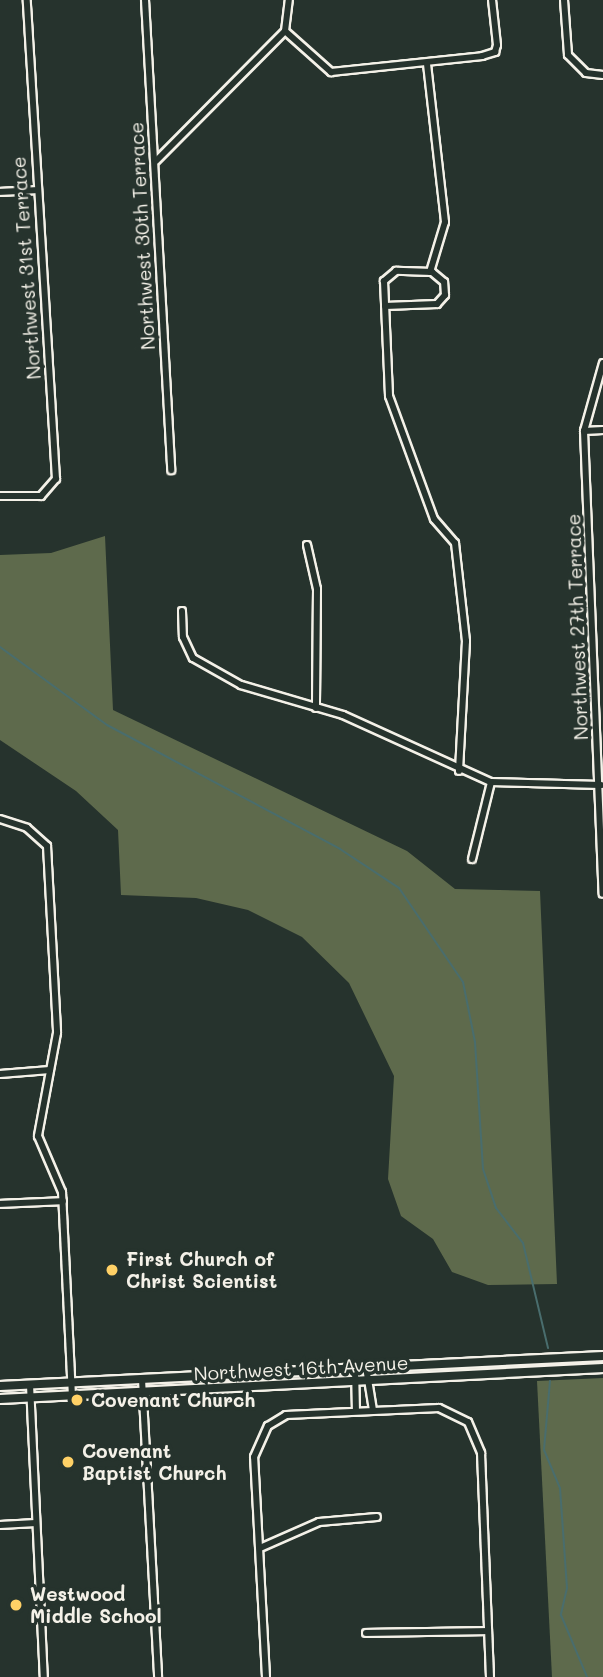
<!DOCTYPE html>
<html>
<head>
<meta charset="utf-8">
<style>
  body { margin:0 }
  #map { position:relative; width:603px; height:1677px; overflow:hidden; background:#26332d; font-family:Mali,sans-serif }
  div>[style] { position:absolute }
  .green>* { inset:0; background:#5e6a4c }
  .stream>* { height:2px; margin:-1px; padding:0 1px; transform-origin:1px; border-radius:1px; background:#496d6d }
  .roads { filter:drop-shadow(2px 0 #f4f1e8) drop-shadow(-2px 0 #f4f1e8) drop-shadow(0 2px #f4f1e8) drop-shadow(0 -2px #f4f1e8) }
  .minor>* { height:6px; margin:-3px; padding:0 3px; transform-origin:3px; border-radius:3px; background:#26332d }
  .secondary>* { height:8px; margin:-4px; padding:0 4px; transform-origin:4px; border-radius:4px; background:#26332d }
  .dots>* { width:19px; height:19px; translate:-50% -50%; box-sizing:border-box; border:4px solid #26332d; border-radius:50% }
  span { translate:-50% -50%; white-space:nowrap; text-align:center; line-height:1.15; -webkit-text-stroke:7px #26332d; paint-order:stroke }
  .street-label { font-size:19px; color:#f4f1e8 }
  .poi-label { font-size:19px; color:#f4f1e8; font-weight:700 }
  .left { translate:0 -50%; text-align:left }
</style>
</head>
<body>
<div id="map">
  <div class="green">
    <i style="clip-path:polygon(105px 536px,113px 710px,407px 851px,455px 889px,540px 891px,557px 1284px,488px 1285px,452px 1272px,433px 1239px,401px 1216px,388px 1179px,394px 1076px,349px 983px,302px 937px,248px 910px,196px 898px,121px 895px,118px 830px,76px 791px,0 740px,0 555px,51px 553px)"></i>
    <i style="clip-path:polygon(603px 1378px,603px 1677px,552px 1677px,537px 1381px)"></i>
  </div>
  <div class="stream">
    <i style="left:0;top:647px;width:132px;rotate:36.1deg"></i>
    <i style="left:107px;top:725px;width:264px;rotate:28deg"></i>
    <i style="left:340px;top:849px;width:71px;rotate:33.5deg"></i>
    <i style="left:399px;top:888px;width:114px;rotate:55.8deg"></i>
    <i style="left:463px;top:982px;width:61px;rotate:78.7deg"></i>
    <i style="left:475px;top:1042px;width:127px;rotate:86.4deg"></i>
    <i style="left:483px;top:1169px;width:41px;rotate:71.6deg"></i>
    <i style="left:496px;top:1208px;width:44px;rotate:52.4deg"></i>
    <i style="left:523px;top:1243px;width:108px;rotate:76.6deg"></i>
    <i style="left:550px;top:1381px;width:69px;rotate:95deg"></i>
    <i style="left:544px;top:1450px;width:41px;rotate:67.2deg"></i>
    <i style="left:560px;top:1488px;width:100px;rotate:86deg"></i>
    <i style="left:567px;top:1588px;width:28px;rotate:103deg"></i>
    <i style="left:561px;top:1615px;width:67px;rotate:67.2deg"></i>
  </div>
  <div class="roads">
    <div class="minor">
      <i style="left:145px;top:0;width:471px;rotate:86.8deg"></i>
      <i style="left:564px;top:0;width:55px;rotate:85.8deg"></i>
      <i style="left:568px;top:55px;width:25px;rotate:45deg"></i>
      <i style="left:586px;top:73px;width:17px;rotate:7deg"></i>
      <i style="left:285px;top:31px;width:62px;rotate:41.7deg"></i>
      <i style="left:331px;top:72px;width:152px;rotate:-6deg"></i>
      <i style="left:482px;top:56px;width:14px;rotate:-17deg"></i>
      <i style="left:495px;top:52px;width:7px;rotate:-74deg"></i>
      <i style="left:497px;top:45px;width:45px;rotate:-96.3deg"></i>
      <i style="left:427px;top:64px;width:159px;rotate:83.5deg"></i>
      <i style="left:445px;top:222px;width:52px;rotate:106.7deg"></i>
      <i style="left:156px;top:161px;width:183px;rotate:-45.2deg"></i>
      <i style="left:285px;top:31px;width:31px;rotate:-83deg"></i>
      <i style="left:0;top:192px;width:36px;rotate:-3deg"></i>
      <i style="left:385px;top:306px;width:52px;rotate:-2.2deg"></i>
      <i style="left:437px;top:304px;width:12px;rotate:-48deg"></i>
      <i style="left:445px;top:295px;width:13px;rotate:-94deg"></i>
      <i style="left:444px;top:282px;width:16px;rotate:-140deg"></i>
      <i style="left:432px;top:272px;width:36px;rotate:-178deg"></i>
      <i style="left:396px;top:271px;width:16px;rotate:140deg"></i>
      <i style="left:384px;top:281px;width:115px;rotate:87.5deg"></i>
      <i style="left:389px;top:396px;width:131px;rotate:69.9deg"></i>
      <i style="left:434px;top:519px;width:32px;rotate:49deg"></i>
      <i style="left:455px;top:543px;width:99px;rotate:83.6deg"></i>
      <i style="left:466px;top:641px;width:130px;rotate:93.1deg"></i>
      <i style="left:603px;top:363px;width:71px;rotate:105.6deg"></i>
      <i style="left:584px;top:431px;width:463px;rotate:87.7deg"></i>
      <i style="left:584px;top:431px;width:19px;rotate:-3deg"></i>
      <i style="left:0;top:496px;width:41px"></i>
      <i style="left:41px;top:496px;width:23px;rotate:-49deg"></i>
      <i style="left:56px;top:479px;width:480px;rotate:-93.5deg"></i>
      <i style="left:307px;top:545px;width:45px;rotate:77.2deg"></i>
      <i style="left:317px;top:589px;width:119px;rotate:90.5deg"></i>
      <i style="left:182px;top:611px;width:26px;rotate:88deg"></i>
      <i style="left:183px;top:637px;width:23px;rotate:65deg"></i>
      <i style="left:193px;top:658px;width:55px;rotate:29.4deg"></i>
      <i style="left:241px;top:685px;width:106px;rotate:16.4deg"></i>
      <i style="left:343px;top:715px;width:162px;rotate:24.4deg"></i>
      <i style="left:491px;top:782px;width:110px;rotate:1.6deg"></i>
      <i style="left:0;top:819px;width:28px;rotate:18deg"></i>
      <i style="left:27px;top:828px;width:27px;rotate:42deg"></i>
      <i style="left:47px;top:846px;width:187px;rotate:86.9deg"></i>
      <i style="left:57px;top:1033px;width:105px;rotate:100.5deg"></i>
      <i style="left:38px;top:1136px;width:61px;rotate:66.8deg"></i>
      <i style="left:62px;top:1192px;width:203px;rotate:87.2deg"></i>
      <i style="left:472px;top:859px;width:79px;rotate:-76.1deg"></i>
      <i style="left:0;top:1074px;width:50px;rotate:-4.6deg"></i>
      <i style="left:0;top:1204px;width:63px;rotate:-2.7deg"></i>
      <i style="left:366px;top:1367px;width:44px;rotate:80.8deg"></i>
      <i style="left:355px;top:1368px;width:43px;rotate:88.7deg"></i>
      <i style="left:142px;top:1379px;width:298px;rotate:86.9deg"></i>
      <i style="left:30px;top:1385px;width:292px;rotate:87.3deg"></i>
      <i style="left:0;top:1525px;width:36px;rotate:-3deg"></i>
      <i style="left:260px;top:1548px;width:64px;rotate:-23.8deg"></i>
      <i style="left:319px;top:1522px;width:58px;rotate:-4.9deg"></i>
      <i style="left:366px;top:1633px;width:122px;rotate:-0.9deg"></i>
      <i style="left:266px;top:1677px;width:220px;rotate:-93.1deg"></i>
      <i style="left:254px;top:1457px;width:34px;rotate:-66deg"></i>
      <i style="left:268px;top:1426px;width:21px;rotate:-31deg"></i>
      <i style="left:286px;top:1415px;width:153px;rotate:-2.6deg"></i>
      <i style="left:439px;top:1408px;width:32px;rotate:26deg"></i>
      <i style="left:468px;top:1422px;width:34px;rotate:67deg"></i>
      <i style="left:481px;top:1453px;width:224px;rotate:87.7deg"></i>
    </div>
    <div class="secondary">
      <i style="left:0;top:1386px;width:604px;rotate:-2.85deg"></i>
      <i style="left:0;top:1399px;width:604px;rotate:-2.94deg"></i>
    </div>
  </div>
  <div class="dots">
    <i style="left:112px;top:1270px;background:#ffd166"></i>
    <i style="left:77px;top:1400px;background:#ffd166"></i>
    <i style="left:68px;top:1462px;background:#ffd166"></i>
    <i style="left:16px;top:1605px;background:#ffd166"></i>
  </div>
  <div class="street-label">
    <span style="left:142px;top:236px;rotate:-93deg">Northwest 30th Terrace</span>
    <span style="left:26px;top:268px;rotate:-94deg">Northwest 31st Terrace</span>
    <span style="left:577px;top:627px;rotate:-92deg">Northwest 27th Terrace</span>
    <span style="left:301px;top:1368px;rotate:-3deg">Northwest 16th Avenue</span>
  </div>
  <div class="poi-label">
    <span class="left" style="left:126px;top:1270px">First Church of<br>Christ Scientist</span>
    <span class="left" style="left:91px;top:1400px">Covenant Church</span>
    <span class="left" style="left:82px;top:1462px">Covenant<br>Baptist Church</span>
    <span class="left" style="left:30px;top:1605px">Westwood<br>Middle School</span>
  </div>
</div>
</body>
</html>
